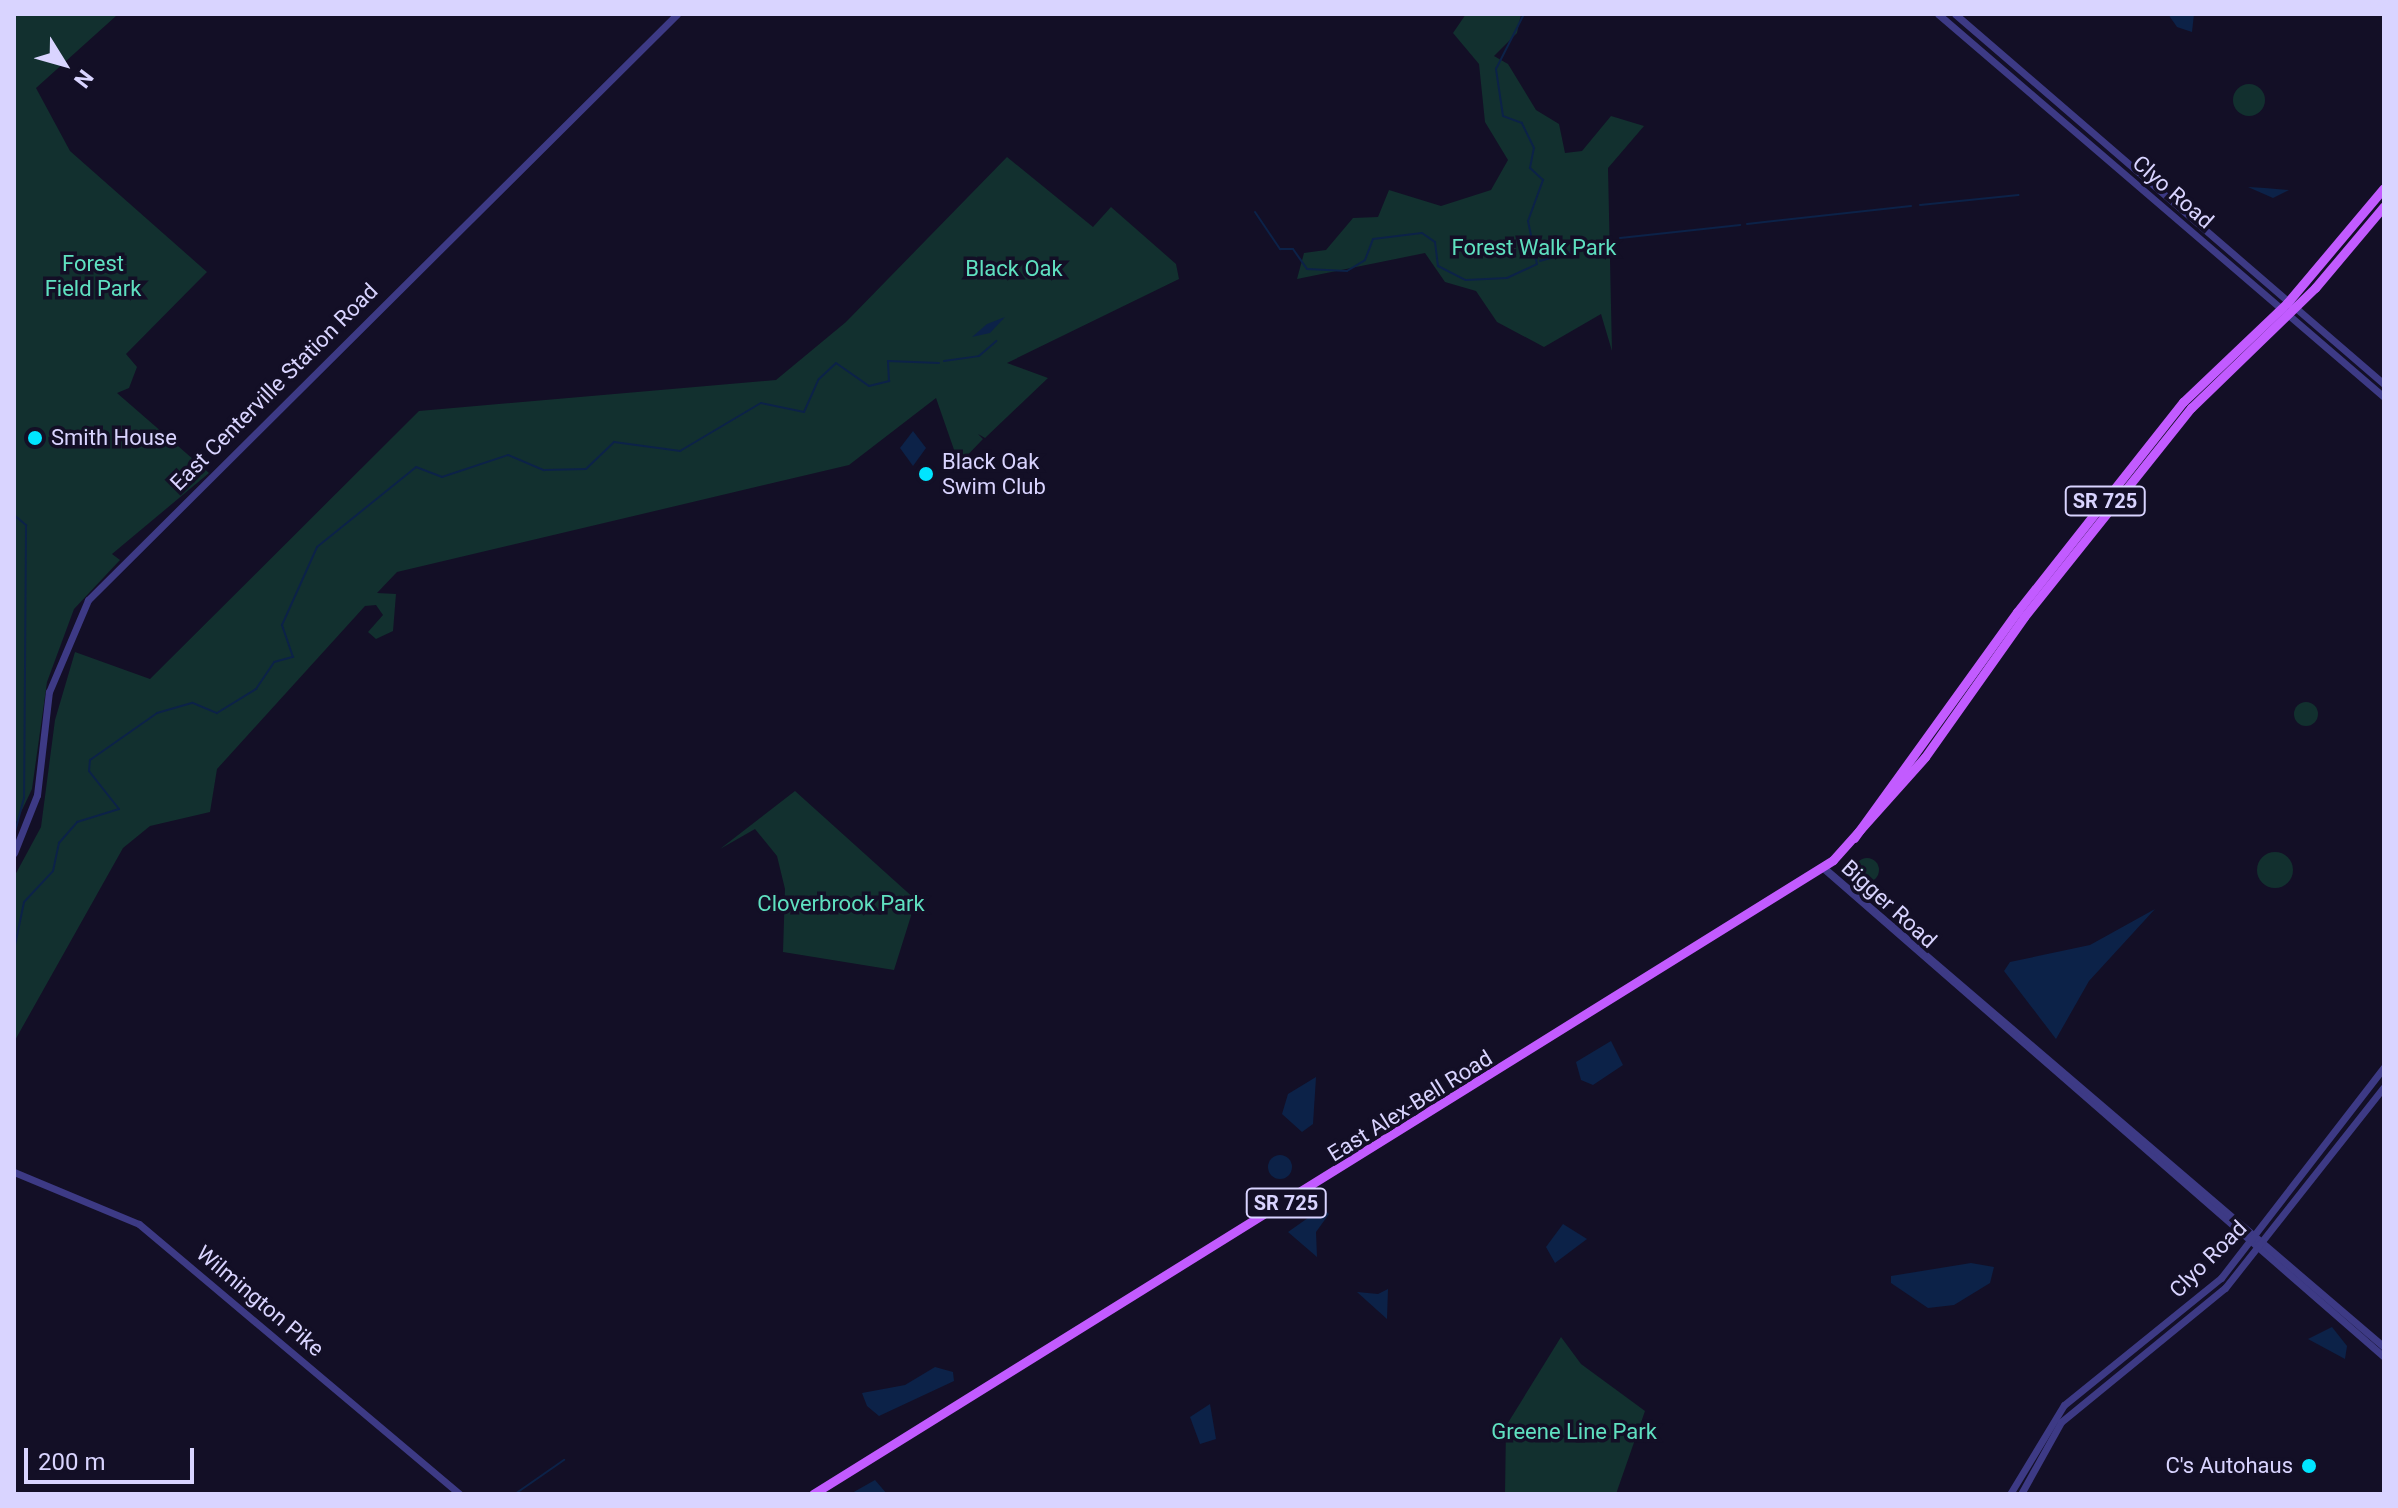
<!DOCTYPE html>
<html>
<head>
<meta charset="utf-8">
<style>
  body { margin:0 }
  #map { position:relative; width:2398px; height:1508px; overflow:hidden; background:#130f26; font-family:Roboto,sans-serif }
  div>[style] { position:absolute }
  .green>* { inset:0; background:#12302f }
  .round { border-radius:50% }
  .water>* { inset:0; background:#0c2248 }
  .stream>* { height:2px; margin:-1px; padding:0 1px; transform-origin:1px; border-radius:1px; background:#0c2248 }
  .minor>* { height:7px; margin:-3.5px; padding:0 3.5px; transform-origin:3.5px; border-radius:3.5px; background:#3d3a85 }
  .major>* { height:9px; margin:-4.5px; padding:0 4.5px; transform-origin:4.5px; border-radius:4.5px; background:#c25bff }
  .dots>* { width:22px; height:22px; translate:-50% -50%; box-sizing:border-box; border:4px solid #130f26; border-radius:50% }
  span { translate:-50% -50%; white-space:nowrap; text-align:center; line-height:1.15; -webkit-text-stroke:7px #130f26; paint-order:stroke }
  .shield-label span { padding:2px 6px; background:#130f26; border:2px solid; border-radius:6px; -webkit-text-stroke-width:0 }
  .shield-label { font-size:20px; color:#d9d4ff; font-weight:700 }
  .street-label { font-size:22px; color:#d9d4ff }
  .park-label { font-size:22px; color:#5fe0c0 }
  .poi-label { font-size:22px; color:#d9d4ff }
  .left { translate:0 -50%; text-align:left }
  .right { translate:-100% -50%; text-align:right }
  .frame { position:absolute; inset:0; border:16px solid #d9d4ff; pointer-events:none }
  .north { position:absolute; left:24px; top:24px; width:80px; height:80px; -webkit-text-stroke:6px #130f26; paint-order:stroke; rotate:127deg; font-size:22px; font-weight:700; line-height:32px; text-align:center; color:#d9d4ff }
  .north::after { content:''; display:block; margin:auto; width:28px; height:36px; background:#d9d4ff; clip-path:polygon(50% 0,100% 100%,50% 72%,0 100%) }
  .scale { position:absolute; left:24px; top:1448px; width:170px; height:36px; box-sizing:border-box; border:4px solid #d9d4ff; border-top:0; padding-left:10px; font-size:24px; line-height:28px; white-space:nowrap; color:#d9d4ff; -webkit-text-stroke:6px #130f26; paint-order:stroke }
</style>
</head>
<body>
<div id="map">
  <div class="green">
    <i style="clip-path:polygon(14px 14px,116px 16px,36px 88px,70px 151px,207px 272px,126px 354px,137px 367px,129px 388px,117px 393px,209px 473px,112px 554px,120px 560px,74px 609px,47px 682px,32px 789px,14px 827px)"></i>
    <i style="clip-path:polygon(1466px 14px,1521px 14px,1517px 33px,1494px 56px,1508px 64px,1536px 110px,1559px 124px,1565px 153px,1582px 151px,1611px 116px,1644px 126px,1608px 168px,1612px 351px,1601px 314px,1544px 347px,1497px 322px,1476px 291px,1445px 282px,1425px 253px,1297px 279px,1304px 253px,1326px 250px,1353px 218px,1378px 217px,1389px 190px,1441px 206px,1491px 190px,1508px 160px,1485px 122px,1479px 64px,1453px 33px)"></i>
    <i class="round" style="left:2233px;top:84px;width:32px;height:32px"></i>
    <i style="clip-path:polygon(1007px 157px,1093px 227px,1111px 207px,1176px 264px,1179px 279px,1007px 363px,1048px 378px,985px 438px,978px 434px,983px 439px,959px 464px,936px 398px,849px 465px,397px 572px,377px 593px,396px 594px,393px 631px,376px 639px,368px 632px,383px 615px,376px 605px,365px 606px,217px 769px,210px 812px,150px 826px,123px 848px,14px 1042px,14px 877px,41px 827px,55px 720px,75px 652px,150px 679px,419px 411px,776px 380px,846px 322px)"></i>
    <i class="round" style="left:2294px;top:702px;width:24px;height:24px"></i>
    <i style="clip-path:polygon(795px 791px,916px 900px,894px 970px,783px 952px,785px 889px,777px 856px,755px 829px,720px 849px)"></i>
    <i class="round" style="left:2257px;top:852px;width:36px;height:36px"></i>
    <i class="round" style="left:1855px;top:858px;width:24px;height:24px"></i>
    <i style="clip-path:polygon(1561px 1337px,1581px 1364px,1645px 1411px,1616px 1494px,1505px 1494px,1506px 1426px)"></i>
  </div>
  <div class="water">
    <i style="clip-path:polygon(2168px 14px,2194px 14px,2192px 32px,2177px 27px)"></i>
    <i style="clip-path:polygon(2248px 187px,2265px 188px,2289px 190px,2273px 198px)"></i>
    <i style="clip-path:polygon(1005px 317px,990px 333px,972px 337px,987px 324px)"></i>
    <i style="clip-path:polygon(913px 431px,926px 448px,913px 466px,900px 448px)"></i>
    <i style="clip-path:polygon(2155px 909px,2089px 981px,2056px 1039px,2004px 971px,2010px 962px,2090px 945px)"></i>
    <i style="clip-path:polygon(1611px 1041px,1623px 1065px,1593px 1085px,1581px 1080px,1576px 1062px)"></i>
    <i style="clip-path:polygon(1316px 1077px,1313px 1124px,1302px 1132px,1282px 1114px,1288px 1094px)"></i>
    <i class="round" style="left:1268px;top:1155px;width:24px;height:24px"></i>
    <i style="clip-path:polygon(1322px 1208px,1329px 1214px,1316px 1232px,1317px 1257px,1288px 1232px)"></i>
    <i style="clip-path:polygon(1563px 1224px,1587px 1239px,1555px 1263px,1546px 1247px)"></i>
    <i style="clip-path:polygon(1971px 1263px,1994px 1267px,1990px 1283px,1954px 1305px,1928px 1308px,1891px 1283px,1891px 1276px)"></i>
    <i style="clip-path:polygon(1388px 1289px,1387px 1319px,1357px 1292px,1378px 1294px)"></i>
    <i style="clip-path:polygon(2332px 1327px,2347px 1346px,2345px 1359px,2308px 1339px)"></i>
    <i style="clip-path:polygon(935px 1367px,953px 1372px,954px 1381px,879px 1416px,867px 1406px,862px 1393px,905px 1385px)"></i>
    <i style="clip-path:polygon(1210px 1404px,1216px 1439px,1200px 1444px,1190px 1417px)"></i>
    <i style="clip-path:polygon(875px 1480px,887px 1494px,852px 1494px,852px 1493px)"></i>
  </div>
  <div class="stream">
    <i style="left:1920px;top:205px;width:99px;rotate:-5.8deg"></i>
    <i style="left:1255px;top:212px;width:45px;rotate:56deg"></i>
    <i style="left:1280px;top:249px;width:13px"></i>
    <i style="left:1293px;top:249px;width:24px;rotate:55deg"></i>
    <i style="left:1307px;top:269px;width:40px;rotate:2.9deg"></i>
    <i style="left:1347px;top:271px;width:21px;rotate:-31deg"></i>
    <i style="left:1365px;top:260px;width:22px;rotate:-69deg"></i>
    <i style="left:1373px;top:239px;width:49px;rotate:-7deg"></i>
    <i style="left:1422px;top:233px;width:16px;rotate:35deg"></i>
    <i style="left:1435px;top:242px;width:24px;rotate:83deg"></i>
    <i style="left:1438px;top:266px;width:31px;rotate:27deg"></i>
    <i style="left:1466px;top:280px;width:41px;rotate:-2.8deg"></i>
    <i style="left:1507px;top:278px;width:33px;rotate:-25deg"></i>
    <i style="left:1537px;top:264px;width:44px;rotate:-101.8deg"></i>
    <i style="left:1528px;top:221px;width:44px;rotate:-69.9deg"></i>
    <i style="left:1543px;top:180px;width:18px;rotate:-137deg"></i>
    <i style="left:1530px;top:168px;width:20px;rotate:-79deg"></i>
    <i style="left:1534px;top:148px;width:28px;rotate:-116deg"></i>
    <i style="left:1522px;top:123px;width:20px;rotate:-160deg"></i>
    <i style="left:1503px;top:116px;width:48px;rotate:-98.5deg"></i>
    <i style="left:1496px;top:69px;width:62px;rotate:-63deg"></i>
    <i style="left:1747px;top:224px;width:165px;rotate:-6.3deg"></i>
    <i style="left:1620px;top:238px;width:121px;rotate:-6.2deg"></i>
    <i style="left:1540px;top:261px;width:67px;rotate:-16.5deg"></i>
    <i style="left:944px;top:361px;width:35px;rotate:-8deg"></i>
    <i style="left:979px;top:356px;width:23px;rotate:-41deg"></i>
    <i style="left:14px;top:515px;width:16px;rotate:40deg"></i>
    <i style="left:26px;top:525px;width:273px;rotate:90.4deg"></i>
    <i style="left:24px;top:798px;width:38px;rotate:105deg"></i>
    <i style="left:14px;top:950px;width:49px;rotate:-78.2deg"></i>
    <i style="left:24px;top:902px;width:42px;rotate:-46.9deg"></i>
    <i style="left:53px;top:871px;width:29px;rotate:-78deg"></i>
    <i style="left:59px;top:843px;width:28px;rotate:-49deg"></i>
    <i style="left:77px;top:822px;width:44px;rotate:-17.2deg"></i>
    <i style="left:119px;top:809px;width:48px;rotate:-128.3deg"></i>
    <i style="left:89px;top:771px;width:11px;rotate:-85deg"></i>
    <i style="left:90px;top:760px;width:82px;rotate:-35deg"></i>
    <i style="left:157px;top:713px;width:37px;rotate:-16deg"></i>
    <i style="left:193px;top:703px;width:26px;rotate:23deg"></i>
    <i style="left:217px;top:713px;width:46px;rotate:-31.6deg"></i>
    <i style="left:256px;top:689px;width:32px;rotate:-56deg"></i>
    <i style="left:274px;top:662px;width:20px;rotate:-15deg"></i>
    <i style="left:293px;top:657px;width:34px;rotate:-109deg"></i>
    <i style="left:282px;top:625px;width:85px;rotate:-65.8deg"></i>
    <i style="left:317px;top:547px;width:127px;rotate:-38.9deg"></i>
    <i style="left:416px;top:467px;width:28px;rotate:21deg"></i>
    <i style="left:442px;top:477px;width:70px;rotate:-18.4deg"></i>
    <i style="left:508px;top:455px;width:39px;rotate:23deg"></i>
    <i style="left:544px;top:470px;width:42px;rotate:-1.4deg"></i>
    <i style="left:586px;top:469px;width:39px;rotate:-44deg"></i>
    <i style="left:614px;top:442px;width:67px;rotate:7.8deg"></i>
    <i style="left:680px;top:451px;width:94px;rotate:-30.7deg"></i>
    <i style="left:761px;top:403px;width:44px;rotate:11.8deg"></i>
    <i style="left:804px;top:412px;width:36px;rotate:-66deg"></i>
    <i style="left:819px;top:379px;width:23px;rotate:-43deg"></i>
    <i style="left:836px;top:363px;width:40px;rotate:34.9deg"></i>
    <i style="left:869px;top:386px;width:21px;rotate:-14deg"></i>
    <i style="left:889px;top:381px;width:20px;rotate:-93deg"></i>
    <i style="left:888px;top:361px;width:51px;rotate:2.2deg"></i>
    <i style="left:515px;top:1494px;width:60px;rotate:-34.8deg"></i>
  </div>
  <div class="minor">
    <i style="left:1938px;top:14px;width:588px;rotate:40.65deg"></i>
    <i style="left:1955px;top:14px;width:567px;rotate:40.78deg"></i>
    <i style="left:14px;top:853px;width:62px;rotate:-68.4deg"></i>
    <i style="left:37px;top:795px;width:104px;rotate:-83.4deg"></i>
    <i style="left:49px;top:692px;width:100px;rotate:-67deg"></i>
    <i style="left:88px;top:600px;width:831px;rotate:-44.85deg"></i>
    <i style="left:1822px;top:867px;width:746px;rotate:41.08deg"></i>
    <i style="left:1824px;top:868px;width:737px;rotate:40.54deg"></i>
    <i style="left:14px;top:1172px;width:135px;rotate:22.6deg"></i>
    <i style="left:139px;top:1224px;width:419px;rotate:40.1deg"></i>
    <i style="left:2010px;top:1494px;width:104px;rotate:-58.8deg"></i>
    <i style="left:2064px;top:1405px;width:202px;rotate:-39deg"></i>
    <i style="left:2221px;top:1278px;width:267px;rotate:-52.3deg"></i>
    <i style="left:2021px;top:1494px;width:82px;rotate:-60.9deg"></i>
    <i style="left:2061px;top:1422px;width:212px;rotate:-39.3deg"></i>
    <i style="left:2225px;top:1288px;width:256px;rotate:-51.7deg"></i>
  </div>
  <div class="major">
    <i style="left:1854px;top:838px;width:279px;rotate:-54.2deg"></i>
    <i style="left:2017px;top:612px;width:268px;rotate:-51.7deg"></i>
    <i style="left:2183px;top:402px;width:144px;rotate:-43.6deg"></i>
    <i style="left:2287px;top:303px;width:150px;rotate:-49.9deg"></i>
    <i style="left:813px;top:1494px;width:1201px;rotate:-31.86deg"></i>
    <i style="left:1833px;top:860px;width:138px;rotate:-48.2deg"></i>
    <i style="left:1925px;top:757px;width:171px;rotate:-54.7deg"></i>
    <i style="left:2024px;top:617px;width:268px;rotate:-51.4deg"></i>
    <i style="left:2191px;top:408px;width:173px;rotate:-44.1deg"></i>
    <i style="left:2315px;top:288px;width:107px;rotate:-49.9deg"></i>
  </div>
  <div class="dots">
    <i style="left:35px;top:438px;background:#00e5ff"></i>
    <i style="left:926px;top:474px;background:#00e5ff"></i>
    <i style="left:2309px;top:1466px;background:#00e5ff"></i>
  </div>
  <div class="shield-label">
    <span style="left:2105px;top:501px">SR 725</span>
    <span style="left:1286px;top:1203px">SR 725</span>
  </div>
  <div class="street-label">
    <span style="left:2173px;top:192px;rotate:41deg">Clyo Road</span>
    <span style="left:274px;top:387px;rotate:-45deg">East Centerville Station Road</span>
    <span style="left:1889px;top:904px;rotate:42deg">Bigger Road</span>
    <span style="left:1410px;top:1106px;rotate:-32deg">East Alex-Bell Road</span>
    <span style="left:2208px;top:1259px;rotate:-45deg">Clyo Road</span>
    <span style="left:260px;top:1301px;rotate:40deg">Wilmington Pike</span>
  </div>
  <div class="park-label">
    <span style="left:1534px;top:248px">Forest Walk Park</span>
    <span style="left:93px;top:276px">Forest<br>Field Park</span>
    <span style="left:1014px;top:269px">Black Oak</span>
    <span style="left:841px;top:904px">Cloverbrook Park</span>
    <span style="left:1574px;top:1432px">Greene Line Park</span>
  </div>
  <div class="poi-label">
    <span class="left" style="left:51px;top:438px">Smith House</span>
    <span class="left" style="left:942px;top:474px">Black Oak<br>Swim Club</span>
    <span class="right" style="left:2293px;top:1466px">C's Autohaus</span>
  </div>
  <div class="frame"></div>
  <div class="north">N</div>
  <div class="scale">200 m</div>
</div>
</body>
</html>
